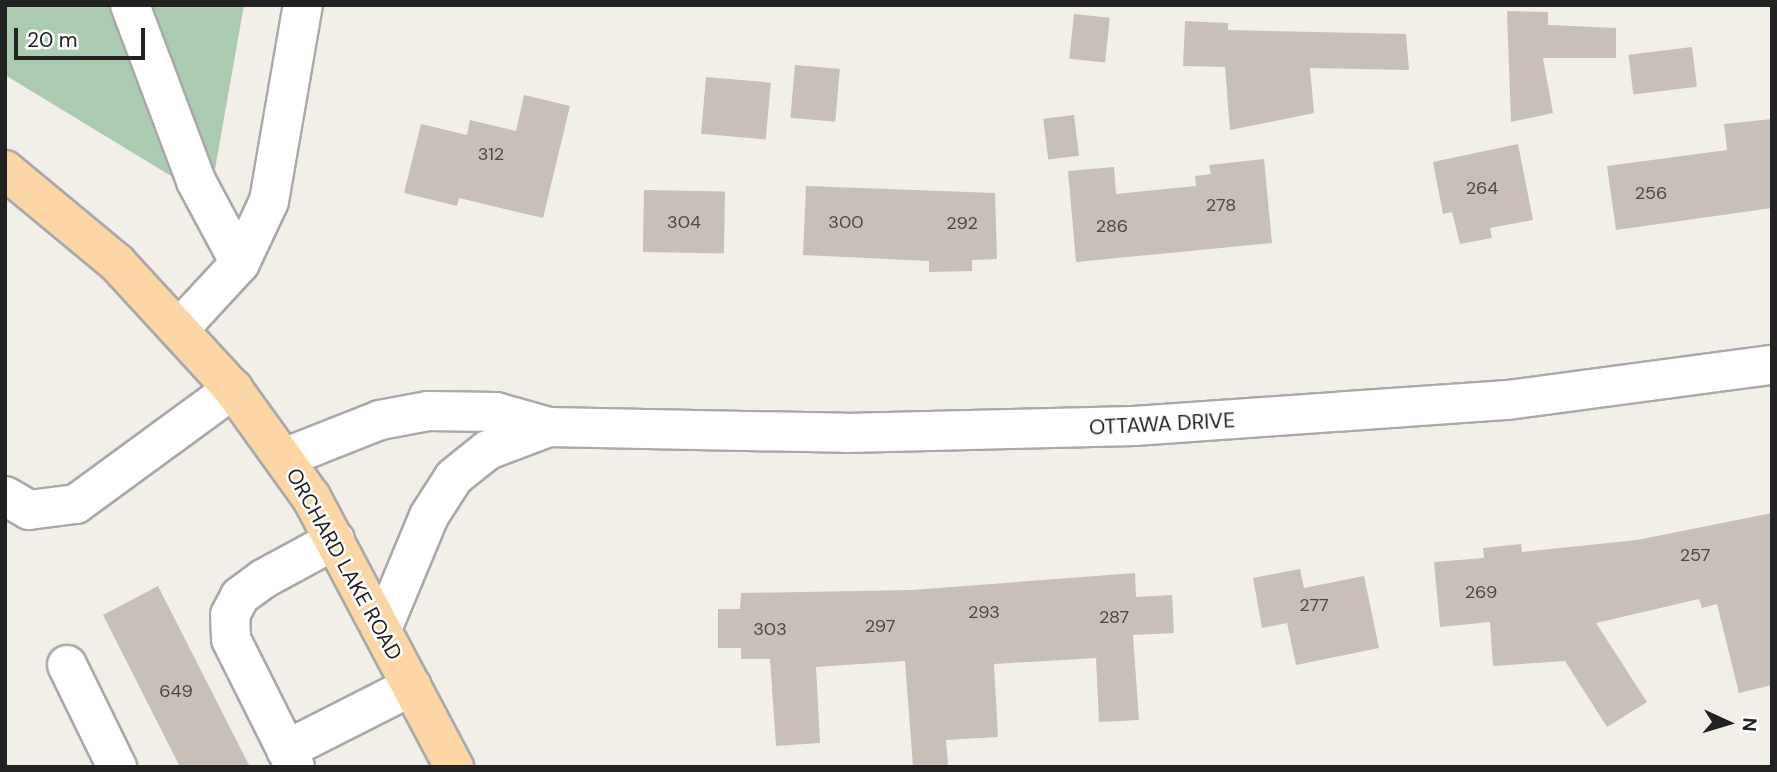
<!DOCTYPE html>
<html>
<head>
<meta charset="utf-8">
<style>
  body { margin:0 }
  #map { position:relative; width:1777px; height:772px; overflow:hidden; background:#f2efe9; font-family:"DM Sans",sans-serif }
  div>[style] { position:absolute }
  .cemetery>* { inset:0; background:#aacbaf }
  .building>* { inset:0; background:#c7bfb8; transform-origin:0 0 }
  .roads { filter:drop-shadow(2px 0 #a9a9a9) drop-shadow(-2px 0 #a9a9a9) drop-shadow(0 2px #a9a9a9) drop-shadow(0 -2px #a9a9a9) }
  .minor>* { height:38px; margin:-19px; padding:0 19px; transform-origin:19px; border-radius:19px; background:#fff }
  .major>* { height:38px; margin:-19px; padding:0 19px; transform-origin:19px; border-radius:19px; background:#fcd6a4 }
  span { translate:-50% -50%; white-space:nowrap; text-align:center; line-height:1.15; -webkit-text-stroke:5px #fff; paint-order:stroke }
  .number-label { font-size:18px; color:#4b4948 }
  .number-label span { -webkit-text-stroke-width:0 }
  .street-label { font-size:21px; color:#222 }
  .frame { position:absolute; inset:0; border:7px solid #222; pointer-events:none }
  .north { position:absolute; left:1693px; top:688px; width:70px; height:70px; -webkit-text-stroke:5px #fff; paint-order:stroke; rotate:94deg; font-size:19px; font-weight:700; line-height:28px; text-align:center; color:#222 }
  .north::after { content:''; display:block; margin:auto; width:24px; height:32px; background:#222; clip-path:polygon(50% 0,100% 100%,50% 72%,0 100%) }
  .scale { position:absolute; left:14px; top:28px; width:131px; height:32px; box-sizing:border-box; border:4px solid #222; border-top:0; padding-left:9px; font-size:21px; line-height:24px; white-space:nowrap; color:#222; -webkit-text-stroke:5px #fff; paint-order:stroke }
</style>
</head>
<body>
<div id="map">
  <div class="cemetery">
    <i style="clip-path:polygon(5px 5px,244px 5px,215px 169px,206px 177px,176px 179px,5px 75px)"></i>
  </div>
  <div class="building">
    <i style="clip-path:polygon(1507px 11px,1548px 12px,1548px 25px,1616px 28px,1616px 58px,1543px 58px,1553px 113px,1511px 122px)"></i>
    <i style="left:1074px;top:14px;width:36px;height:45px;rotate:6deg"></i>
    <i style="clip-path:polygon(1185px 21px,1228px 23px,1228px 30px,1406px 34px,1409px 70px,1310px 68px,1314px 113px,1230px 130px,1225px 67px,1183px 66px)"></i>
    <i style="left:1692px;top:47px;width:40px;height:64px;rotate:83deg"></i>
    <i style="left:795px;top:65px;width:45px;height:53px;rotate:5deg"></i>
    <i style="left:706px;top:77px;width:65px;height:57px;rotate:5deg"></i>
    <i style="clip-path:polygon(524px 95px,570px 106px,543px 218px,459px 198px,457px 206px,404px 193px,421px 124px,467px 135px,470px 120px,516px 131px)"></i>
    <i style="left:1074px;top:115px;width:41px;height:31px;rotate:83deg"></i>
    <i style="clip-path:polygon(1772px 119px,1772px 208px,1616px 230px,1607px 166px,1727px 150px,1724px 124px)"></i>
    <i style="clip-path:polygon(1518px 144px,1533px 220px,1490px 228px,1492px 238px,1460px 244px,1452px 212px,1443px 214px,1433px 162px)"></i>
    <i style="clip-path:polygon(1264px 159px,1272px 243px,1076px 262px,1068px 171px,1114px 167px,1116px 194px,1196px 186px,1195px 176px,1211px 174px,1209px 165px)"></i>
    <i style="clip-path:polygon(806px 186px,995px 193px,997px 259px,972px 260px,972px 271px,929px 272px,929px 261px,803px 255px)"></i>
    <i style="left:644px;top:190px;width:81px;height:62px;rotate:1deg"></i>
    <i style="clip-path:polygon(1772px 513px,1772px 685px,1739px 693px,1717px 604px,1702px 608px,1699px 599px,1596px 623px,1647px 702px,1607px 727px,1565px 661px,1493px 666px,1490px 622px,1440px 627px,1434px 562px,1484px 558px,1483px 548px,1521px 544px,1522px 552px,1637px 540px)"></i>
    <i style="clip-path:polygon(1300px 569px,1304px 588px,1364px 576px,1379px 648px,1296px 665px,1287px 623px,1262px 628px,1253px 578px)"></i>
    <i style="clip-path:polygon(1135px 573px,1136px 597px,1172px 595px,1174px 633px,1133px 635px,1139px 720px,1099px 722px,1096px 658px,994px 664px,998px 737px,946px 740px,948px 765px,913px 767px,905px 661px,816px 667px,820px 743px,776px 746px,770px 659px,741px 659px,741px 648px,718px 648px,718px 609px,740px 609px,741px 593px,912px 590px)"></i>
    <i style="clip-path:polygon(158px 586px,250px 767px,180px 767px,103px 615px)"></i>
  </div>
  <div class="roads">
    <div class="minor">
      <i style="left:130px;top:5px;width:188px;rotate:69.4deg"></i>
      <i style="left:196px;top:181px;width:93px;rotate:61.8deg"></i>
      <i style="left:180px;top:328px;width:88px;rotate:-47.3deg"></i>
      <i style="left:240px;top:263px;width:68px;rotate:-64.9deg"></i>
      <i style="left:269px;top:201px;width:199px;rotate:-80.2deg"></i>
      <i style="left:284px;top:458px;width:103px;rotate:-21.6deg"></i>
      <i style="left:380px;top:420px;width:49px;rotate:-10.6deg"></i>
      <i style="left:428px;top:411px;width:68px;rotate:0.8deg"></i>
      <i style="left:496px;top:412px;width:55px;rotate:15.8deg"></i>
      <i style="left:549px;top:427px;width:97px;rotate:1.2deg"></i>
      <i style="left:646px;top:429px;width:200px;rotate:1.1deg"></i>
      <i style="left:846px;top:433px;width:288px;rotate:-1.4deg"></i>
      <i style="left:1134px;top:426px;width:375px;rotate:-4deg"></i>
      <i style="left:1508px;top:400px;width:266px;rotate:-7.6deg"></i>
      <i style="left:5px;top:496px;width:28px;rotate:30deg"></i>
      <i style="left:29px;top:510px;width:47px;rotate:-7.3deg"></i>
      <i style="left:76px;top:504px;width:195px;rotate:-36.2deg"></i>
      <i style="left:382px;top:629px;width:122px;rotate:-67.4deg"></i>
      <i style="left:429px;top:516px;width:46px;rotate:-57.3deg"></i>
      <i style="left:454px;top:477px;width:43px;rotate:-38.5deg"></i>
      <i style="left:488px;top:450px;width:65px;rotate:-20.7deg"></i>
      <i style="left:67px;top:665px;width:114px;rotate:63.9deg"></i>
      <i style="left:286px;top:750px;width:141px;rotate:-26.9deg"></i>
      <i style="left:295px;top:767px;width:143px;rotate:-116.6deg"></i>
      <i style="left:231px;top:639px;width:24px;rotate:-92deg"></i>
      <i style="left:230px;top:615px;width:21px;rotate:-62deg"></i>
      <i style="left:240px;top:596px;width:29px;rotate:-36deg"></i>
      <i style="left:263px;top:579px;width:82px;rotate:-28.4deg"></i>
    </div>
    <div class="major">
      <i style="left:5px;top:170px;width:146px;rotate:39.7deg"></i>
      <i style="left:117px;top:263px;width:171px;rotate:47.4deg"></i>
      <i style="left:233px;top:389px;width:133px;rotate:54.2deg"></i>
      <i style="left:311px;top:497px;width:306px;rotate:62.1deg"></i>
    </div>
  </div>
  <div class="number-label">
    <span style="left:491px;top:154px">312</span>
    <span style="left:1482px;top:188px">264</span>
    <span style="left:1651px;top:193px">256</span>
    <span style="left:1221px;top:205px">278</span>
    <span style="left:684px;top:222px">304</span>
    <span style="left:846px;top:222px">300</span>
    <span style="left:962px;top:223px">292</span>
    <span style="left:1112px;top:226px">286</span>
    <span style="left:1695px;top:555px">257</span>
    <span style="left:1481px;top:592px">269</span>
    <span style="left:1314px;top:605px">277</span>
    <span style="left:984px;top:612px">293</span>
    <span style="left:1114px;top:617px">287</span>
    <span style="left:880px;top:626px">297</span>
    <span style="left:770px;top:629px">303</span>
    <span style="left:176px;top:691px">649</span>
  </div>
  <div class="street-label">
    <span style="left:1162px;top:424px;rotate:-3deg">OTTAWA DRIVE</span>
    <span style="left:344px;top:564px;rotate:61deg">ORCHARD LAKE ROAD</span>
  </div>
  <div class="frame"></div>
  <div class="north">N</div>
  <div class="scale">20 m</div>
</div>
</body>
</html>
